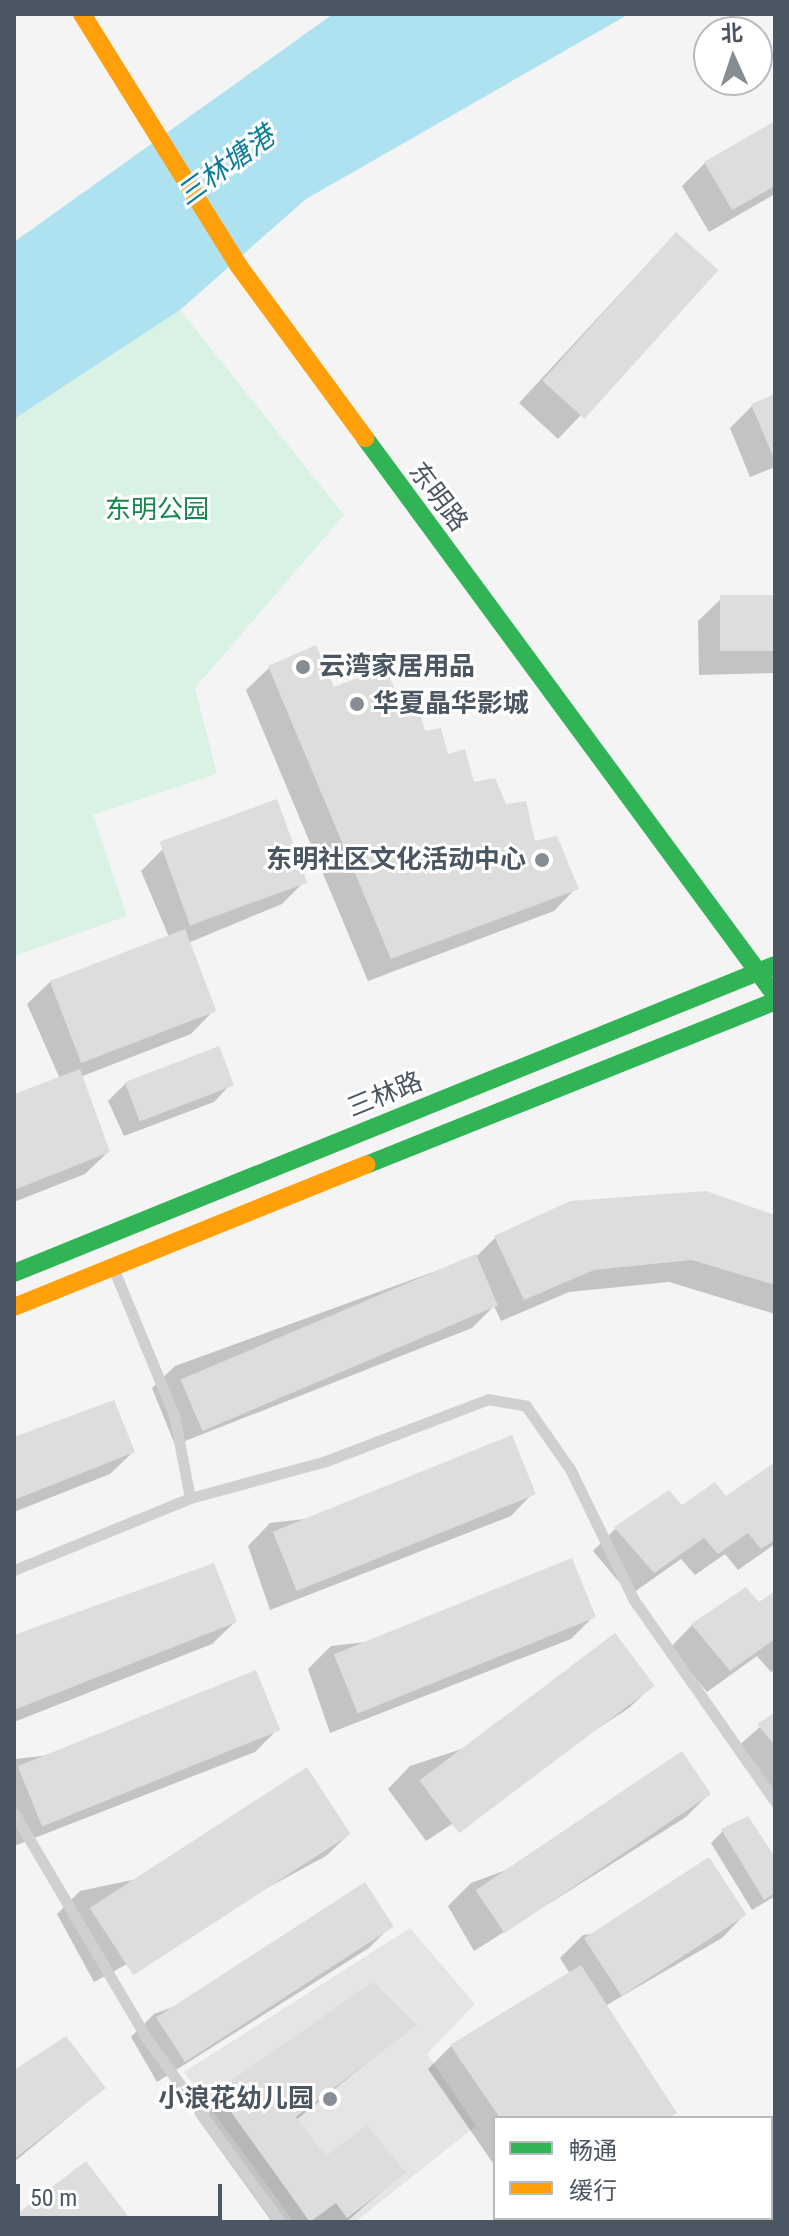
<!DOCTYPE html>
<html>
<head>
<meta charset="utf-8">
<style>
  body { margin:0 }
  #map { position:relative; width:789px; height:2236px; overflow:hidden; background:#f4f4f4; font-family:"Roboto Condensed","Noto Sans SC",sans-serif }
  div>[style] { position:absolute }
  .education>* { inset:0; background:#e6e5e6 }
  .green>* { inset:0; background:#d9f2e3 }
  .water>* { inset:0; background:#aee2f0 }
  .shadow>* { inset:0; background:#0003 }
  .building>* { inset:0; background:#ddddde; transform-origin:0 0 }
  .lane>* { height:11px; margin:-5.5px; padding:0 5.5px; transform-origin:5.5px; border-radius:5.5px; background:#ced0d2 }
  .fast>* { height:18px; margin:-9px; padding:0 9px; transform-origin:9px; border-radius:9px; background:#30b455 }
  .slow>* { height:18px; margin:-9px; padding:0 9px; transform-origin:9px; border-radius:9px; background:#ff9f0a }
  .dots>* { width:22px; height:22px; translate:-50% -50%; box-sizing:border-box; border:4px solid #fff; border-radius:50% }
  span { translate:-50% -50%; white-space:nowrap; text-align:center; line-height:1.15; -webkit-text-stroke:6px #fff; paint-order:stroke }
  .street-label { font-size:26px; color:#4a5661 }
  .park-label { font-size:26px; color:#17864f }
  .poi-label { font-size:26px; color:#4a5661; font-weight:700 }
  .left { translate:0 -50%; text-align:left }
  .right { translate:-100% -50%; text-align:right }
  .water-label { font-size:28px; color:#0c7c9b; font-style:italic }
  .frame { position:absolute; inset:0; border:16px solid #4a5661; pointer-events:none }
  .legend { position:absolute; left:493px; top:2116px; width:280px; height:104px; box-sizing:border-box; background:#fff; border:2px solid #b7bbc0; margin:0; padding:10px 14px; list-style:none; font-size:24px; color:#4a5661 }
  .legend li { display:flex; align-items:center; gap:16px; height:40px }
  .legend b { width:40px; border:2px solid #b7bbc0 }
  .north { position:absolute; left:693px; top:16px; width:80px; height:80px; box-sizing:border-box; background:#fff; border:2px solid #b7bbc0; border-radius:50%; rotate:357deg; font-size:22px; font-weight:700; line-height:32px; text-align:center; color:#4a5661 }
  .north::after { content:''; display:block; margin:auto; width:28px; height:36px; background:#868d94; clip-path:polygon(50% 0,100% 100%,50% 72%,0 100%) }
  .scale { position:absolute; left:16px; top:2184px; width:206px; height:36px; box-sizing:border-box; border:4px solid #4a5661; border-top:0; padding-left:10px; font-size:24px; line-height:28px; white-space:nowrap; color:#4a5661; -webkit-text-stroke:6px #fff; paint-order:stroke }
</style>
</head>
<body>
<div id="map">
  <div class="education">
    <i style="clip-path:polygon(410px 1928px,475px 2004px,427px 2054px,476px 2126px,355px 2222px,294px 2222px,184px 2072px)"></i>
  </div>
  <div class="green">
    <i style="clip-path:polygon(180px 310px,344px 515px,195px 688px,217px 774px,93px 815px,127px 916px,14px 956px,14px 419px)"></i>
  </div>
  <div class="water">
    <i style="clip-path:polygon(333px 14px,629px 14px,306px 199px,180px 310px,14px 419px,14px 242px)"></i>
  </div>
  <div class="shadow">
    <i style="clip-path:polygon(775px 123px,775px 194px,709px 232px,682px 186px,705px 163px)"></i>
    <i style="clip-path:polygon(653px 258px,580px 416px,558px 439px,519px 403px)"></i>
    <i style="clip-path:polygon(775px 396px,775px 467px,750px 477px,730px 428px,752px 406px)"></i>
    <i style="clip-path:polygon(775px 597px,775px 673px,699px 675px,698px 621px,721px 599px)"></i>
    <i style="clip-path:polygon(315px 647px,333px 689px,401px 709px,473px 784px,505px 806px,576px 888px,554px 911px,368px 981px,246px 690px,269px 668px)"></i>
    <i style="clip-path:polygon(163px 849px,305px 881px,282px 904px,188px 943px,213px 1011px,191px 1034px,80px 1077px,108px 1152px,85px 1174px,14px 1202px,14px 1096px,60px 1079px,27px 1004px,50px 982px,169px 937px,141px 871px)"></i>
    <i style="clip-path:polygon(126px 1083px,231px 1084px,214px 1102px,124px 1136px,108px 1101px)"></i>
    <i style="clip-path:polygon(571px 1203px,775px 1218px,775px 1314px,669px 1282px,569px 1292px,501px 1321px,494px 1306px,472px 1328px,175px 1445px,152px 1388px,175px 1366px,477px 1256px,495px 1238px)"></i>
    <i style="clip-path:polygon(14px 1439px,133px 1452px,110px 1474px,14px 1512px)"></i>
    <i style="clip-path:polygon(775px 1464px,775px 1544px,738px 1570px,725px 1554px,695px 1575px,681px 1559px,630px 1595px,593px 1551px,616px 1528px,726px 1499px)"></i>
    <i style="clip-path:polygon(533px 1493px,511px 1516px,270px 1610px,248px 1546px,270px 1523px)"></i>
    <i style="clip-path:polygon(775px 1594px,775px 1670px,771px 1672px,757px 1656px,707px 1692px,670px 1648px,692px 1625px,759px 1605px)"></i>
    <i style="clip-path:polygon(594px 1616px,571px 1639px,330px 1733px,308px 1669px,331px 1646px)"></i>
    <i style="clip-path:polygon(235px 1622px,212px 1644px,14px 1722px,14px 1637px)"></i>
    <i style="clip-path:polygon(652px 1686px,629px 1708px,426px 1841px,388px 1789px,410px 1766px)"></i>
    <i style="clip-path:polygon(775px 1714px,775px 1790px,772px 1792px,736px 1748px)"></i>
    <i style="clip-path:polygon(278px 1729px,255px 1752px,14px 1846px,15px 1759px)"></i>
    <i style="clip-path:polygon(709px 1794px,686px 1817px,474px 1951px,448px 1906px,471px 1883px)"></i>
    <i style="clip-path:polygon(723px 1831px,775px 1861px,775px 1896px,752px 1910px,711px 1843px)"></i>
    <i style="clip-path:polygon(349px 1834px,326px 1856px,94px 1982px,57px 1914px,80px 1891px)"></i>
    <i style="clip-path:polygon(744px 1915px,722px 1938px,605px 2006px,674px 2113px,669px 2118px,495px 2118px,495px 2166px,428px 2069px,451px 2046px,570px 1974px,560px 1958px,583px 1935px)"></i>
    <i style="clip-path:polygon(392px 1925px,369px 1948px,157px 2082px,131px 2037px,154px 2014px)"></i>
    <i style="clip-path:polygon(414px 2025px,296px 2120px,326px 2159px,403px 2173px,346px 2222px,272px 2222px,195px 2115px,218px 2093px)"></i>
    <i style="clip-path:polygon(14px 2072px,104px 2088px,14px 2162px)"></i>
  </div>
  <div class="building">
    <i style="clip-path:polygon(775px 121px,775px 186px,732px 210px,704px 162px)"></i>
    <i style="left:676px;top:232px;width:57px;height:200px;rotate:42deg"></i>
    <i style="clip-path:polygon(775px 394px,775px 461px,751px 404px)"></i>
    <i style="left:775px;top:595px;width:56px;height:55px;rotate:90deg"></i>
    <i style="clip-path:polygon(316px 645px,334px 687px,385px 667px,402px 706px,417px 702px,425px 731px,441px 728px,448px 754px,465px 749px,474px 782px,495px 778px,506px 804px,526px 801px,535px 841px,557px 836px,579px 889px,391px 959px,268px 666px)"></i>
    <i style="left:277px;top:799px;width:89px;height:125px;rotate:70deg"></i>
    <i style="left:185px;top:929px;width:88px;height:145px;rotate:69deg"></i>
    <i style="left:219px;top:1046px;width:42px;height:101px;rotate:69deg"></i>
    <i style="clip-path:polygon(80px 1069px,110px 1152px,14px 1190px,14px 1094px)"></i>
    <i style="clip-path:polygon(706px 1191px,775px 1215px,775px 1285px,692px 1260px,594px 1270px,524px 1300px,494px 1236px,570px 1201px)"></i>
    <i style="left:476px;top:1254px;width:56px;height:321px;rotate:67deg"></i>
    <i style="clip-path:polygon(114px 1400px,135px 1452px,14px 1500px,14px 1437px)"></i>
    <i style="left:512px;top:1435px;width:64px;height:258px;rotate:68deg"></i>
    <i style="clip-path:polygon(775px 1462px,775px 1540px,761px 1549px,748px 1533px,718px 1554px,704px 1538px,654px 1573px,614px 1527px,669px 1490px,682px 1505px,715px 1482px,726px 1496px)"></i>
    <i style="left:572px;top:1558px;width:64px;height:257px;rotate:68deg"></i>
    <i style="clip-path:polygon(214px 1563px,237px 1622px,14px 1710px,14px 1635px)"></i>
    <i style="clip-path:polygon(746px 1587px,759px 1602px,775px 1591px,775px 1639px,730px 1671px,691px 1624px)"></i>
    <i style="left:615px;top:1633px;width:66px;height:245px;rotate:53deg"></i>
    <i style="left:256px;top:1670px;width:65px;height:257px;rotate:68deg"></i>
    <i style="clip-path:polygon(775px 1712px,775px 1746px,757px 1724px)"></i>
    <i style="left:682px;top:1751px;width:52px;height:249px;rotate:56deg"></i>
    <i style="left:307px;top:1767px;width:80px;height:259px;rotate:57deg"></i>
    <i style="clip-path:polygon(748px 1816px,775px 1857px,775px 1893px,764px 1900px,721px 1829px)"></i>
    <i style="left:709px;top:1857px;width:69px;height:149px;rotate:57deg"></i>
    <i style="left:365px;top:1882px;width:53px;height:249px;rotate:57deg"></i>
    <i style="clip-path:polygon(581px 1965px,677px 2113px,669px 2118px,500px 2118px,450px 2045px)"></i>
    <i style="clip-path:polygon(373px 1982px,417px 2025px,296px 2117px,326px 2156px,367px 2125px,406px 2173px,347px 2218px,336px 2203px,310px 2222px,216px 2091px)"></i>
    <i style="clip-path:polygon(66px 2036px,106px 2088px,14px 2159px,14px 2070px)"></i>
    <i style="clip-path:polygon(86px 2161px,128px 2216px,120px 2222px,14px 2222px,14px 2216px)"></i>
  </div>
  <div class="lane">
    <i style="left:190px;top:1498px;width:141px;rotate:-15.2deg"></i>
    <i style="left:326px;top:1461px;width:173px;rotate:-20.9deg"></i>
    <i style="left:488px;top:1399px;width:39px;rotate:10deg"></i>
    <i style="left:526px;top:1406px;width:77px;rotate:55.1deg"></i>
    <i style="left:570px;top:1469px;width:146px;rotate:64deg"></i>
    <i style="left:634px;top:1600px;width:246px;rotate:55deg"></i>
    <i style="left:14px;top:1570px;width:190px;rotate:-22.2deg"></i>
    <i style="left:190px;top:1498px;width:85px;rotate:-100.9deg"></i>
    <i style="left:174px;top:1415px;width:157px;rotate:-112.5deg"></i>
    <i style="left:14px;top:1813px;width:262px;rotate:59.5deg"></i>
    <i style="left:147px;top:2039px;width:226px;rotate:54deg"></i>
  </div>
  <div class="fast">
    <i style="left:365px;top:438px;width:692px;rotate:53.64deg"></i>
    <i style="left:366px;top:1165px;width:441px;rotate:-21.8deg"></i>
    <i style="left:14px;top:1273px;width:821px;rotate:-22.03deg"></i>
  </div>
  <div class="slow">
    <i style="left:82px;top:14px;width:296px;rotate:58.1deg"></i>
    <i style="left:238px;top:265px;width:215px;rotate:53.7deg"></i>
    <i style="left:14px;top:1307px;width:380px;rotate:-22deg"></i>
  </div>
  <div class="dots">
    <i style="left:303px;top:667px;background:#868d94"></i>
    <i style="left:357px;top:704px;background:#868d94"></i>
    <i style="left:542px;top:860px;background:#868d94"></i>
    <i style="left:330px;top:2099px;background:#868d94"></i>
  </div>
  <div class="street-label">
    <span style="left:438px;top:497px;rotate:53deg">东明路</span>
    <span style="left:385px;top:1095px;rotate:-22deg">三林路</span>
  </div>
  <div class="park-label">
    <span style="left:157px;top:510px">东明公园</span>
  </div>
  <div class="poi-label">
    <span class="left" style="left:319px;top:667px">云湾家居用品</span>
    <span class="left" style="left:373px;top:704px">华夏晶华影城</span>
    <span class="right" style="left:526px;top:860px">东明社区文化活动中心</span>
    <span class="right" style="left:314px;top:2099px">小浪花幼儿园</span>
  </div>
  <div class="water-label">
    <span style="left:226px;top:166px;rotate:-36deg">三林塘港</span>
  </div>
  <div class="frame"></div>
  <ul class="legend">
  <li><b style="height:10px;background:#30b455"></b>畅通</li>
  <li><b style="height:10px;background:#ff9f0a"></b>缓行</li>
  </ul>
  <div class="north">北</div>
  <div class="scale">50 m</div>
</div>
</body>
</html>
